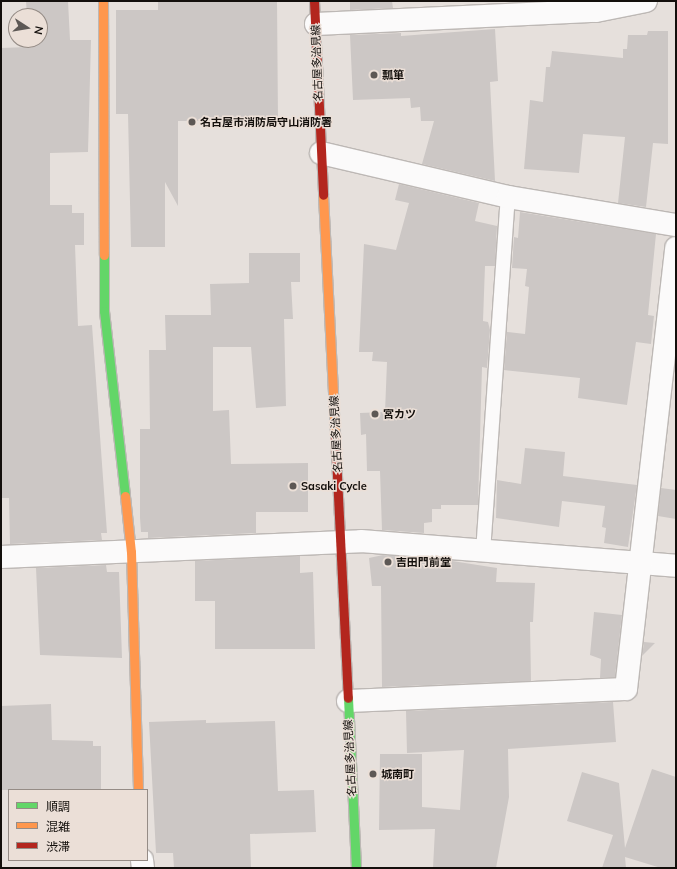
<!DOCTYPE html>
<html>
<head>
<meta charset="utf-8">
<style>
  body { margin:0 }
  #map { position:relative; width:677px; height:869px; overflow:hidden; background:#e6e0dc; font-family:Mulish,"Noto Sans JP",sans-serif }
  div>[style] { position:absolute }
  .building>* { inset:0; background:#ccc7c5 }
  .roads { filter:drop-shadow(1px 0 #bdb8b5) drop-shadow(-1px 0 #bdb8b5) drop-shadow(0 1px #bdb8b5) drop-shadow(0 -1px #bdb8b5) }
  .lane>* { height:14px; margin:-7px; padding:0 7px; transform-origin:7px; border-radius:7px; background:#fbfafa }
  .street>* { height:22px; margin:-11px; padding:0 11px; transform-origin:11px; border-radius:11px; background:#fbfafa }
  .fast>* { height:9px; margin:-4.5px; padding:0 4.5px; transform-origin:4.5px; border-radius:4.5px; background:#63d668 }
  .slow>* { height:9px; margin:-4.5px; padding:0 4.5px; transform-origin:4.5px; border-radius:4.5px; background:#ff974d }
  .jam>* { height:9px; margin:-4.5px; padding:0 4.5px; transform-origin:4.5px; border-radius:4.5px; background:#b3261e }
  .dots>* { width:11px; height:11px; translate:-50% -50%; box-sizing:border-box; border:2px solid #ebdfd7; border-radius:50% }
  span { translate:-50% -50%; white-space:nowrap; text-align:center; line-height:1.15; -webkit-text-stroke:3px #ebdfd7; paint-order:stroke }
  .street-label { font-size:11px; color:#130f0c }
  .poi-label { font-size:11px; color:#130f0c; font-weight:700 }
  .left { translate:0 -50%; text-align:left }
  .frame { position:absolute; inset:0; border:2px solid #130f0c; pointer-events:none }
  .legend { position:absolute; left:8px; top:789px; width:140px; height:72px; box-sizing:border-box; background:#ebdfd7; border:1px solid #958c86; margin:0; padding:5px 7px; list-style:none; font-size:12px; color:#130f0c }
  .legend li { display:flex; align-items:center; gap:8px; height:20px }
  .legend b { width:20px; border:1px solid #958c86 }
  .north { position:absolute; left:8px; top:8px; width:40px; height:40px; box-sizing:border-box; background:#ebdfd7; border:1px solid #958c86; border-radius:50%; rotate:102deg; font-size:11px; font-weight:700; line-height:16px; text-align:center; color:#130f0c }
  .north::after { content:''; display:block; margin:auto; width:14px; height:18px; background:#5d5855; clip-path:polygon(50% 0,100% 100%,50% 72%,0 100%) }
</style>
</head>
<body>
<div id="map">
  <div class="building">
    <i style="clip-path:polygon(26px 1px,68px 1px,70px 40px,91px 40px,88px 152px,50px 153px,50px 205px,72px 205px,72px 213px,84px 213px,84px 245px,75px 245px,78px 326px,92px 325px,107px 533px,101px 533px,102px 540px,10px 544px,9px 498px,1px 498px,1px 48px,28px 47px,28px 40px,40px 40px,40px 16px,27px 16px)"></i>
    <i style="clip-path:polygon(158px 1px,277px 1px,278px 121px,178px 121px,178px 206px,165px 182px,165px 247px,131px 247px,128px 114px,116px 114px,116px 10px,158px 10px)"></i>
    <i style="clip-path:polygon(350px 1px,392px 1px,393px 8px,350px 10px)"></i>
    <i style="clip-path:polygon(495px 29px,498px 81px,490px 82px,495px 181px,422px 164px,434px 121px,421px 121px,420px 107px,411px 108px,410px 98px,353px 100px,350px 35px,401px 33px,401px 36px)"></i>
    <i style="clip-path:polygon(648px 31px,668px 31px,668px 144px,653px 143px,646px 207px,618px 203px,625px 137px,583px 134px,579px 173px,524px 169px,530px 100px,543px 102px,546px 67px,550px 67px,552px 51px,623px 58px,623px 49px,627px 49px,628px 35px,647px 35px)"></i>
    <i style="clip-path:polygon(399px 184px,479px 203px,475px 221px,497px 226px,495px 266px,485px 266px,483px 321px,488px 322px,490px 330px,487px 368px,482px 367px,478px 505px,441px 505px,441px 509px,432px 509px,432px 522px,424px 523px,424px 533px,382px 530px,380px 471px,367px 471px,366px 434px,361px 435px,360px 413px,385px 412px,387px 362px,372px 361px,373px 352px,359px 352px,364px 244px,396px 250px,409px 203px,395px 200px)"></i>
    <i style="clip-path:polygon(520px 212px,656px 234px,648px 315px,654px 316px,651px 344px,636px 342px,627px 405px,578px 398px,580px 378px,504px 370px,507px 332px,525px 334px,529px 287px,525px 286px,527px 269px,512px 268px,514px 237px,518px 238px)"></i>
    <i style="clip-path:polygon(249px 253px,300px 253px,300px 282px,291px 282px,293px 319px,284px 319px,286px 406px,256px 408px,251px 347px,213px 347px,213px 411px,229px 410px,231px 464px,308px 463px,308px 512px,256px 512px,256px 533px,148px 538px,148px 532px,141px 532px,140px 518px,140px 429px,150px 429px,149px 350px,166px 350px,165px 315px,211px 315px,210px 284px,249px 283px)"></i>
    <i style="clip-path:polygon(525px 448px,565px 452px,563px 476px,637px 485px,628px 547px,604px 543px,606px 528px,602px 527px,605px 506px,562px 501px,559px 527px,496px 518px,497px 480px,521px 484px)"></i>
    <i style="clip-path:polygon(661px 488px,676px 490px,676px 519px,658px 516px)"></i>
    <i style="clip-path:polygon(383px 555px,425px 559px,425px 563px,452px 561px,497px 568px,496px 582px,535px 583px,533px 622px,530px 622px,531px 681px,382px 687px,381px 586px,372px 586px,369px 558px)"></i>
    <i style="clip-path:polygon(300px 556px,300px 573px,313px 572px,315px 649px,215px 649px,215px 601px,195px 601px,195px 561px)"></i>
    <i style="clip-path:polygon(106px 565px,107px 572px,119px 572px,122px 658px,40px 655px,36px 568px)"></i>
    <i style="clip-path:polygon(594px 612px,622px 615px,615px 677px,600px 678px,601px 659px,590px 655px)"></i>
    <i style="clip-path:polygon(644px 642px,655px 643px,642px 656px)"></i>
    <i style="clip-path:polygon(613px 702px,616px 742px,508px 749px,509px 797px,496px 868px,433px 868px,435px 829px,379px 830px,380px 754px,422px 754px,422px 807px,460px 810px,464px 750px,407px 753px,406px 711px)"></i>
    <i style="clip-path:polygon(51px 704px,52px 740px,93px 741px,93px 746px,101px 746px,101px 790px,1px 790px,1px 706px)"></i>
    <i style="clip-path:polygon(206px 720px,206px 723px,275px 721px,278px 791px,314px 790px,316px 832px,250px 834px,251px 868px,174px 868px,173px 853px,156px 853px,149px 722px)"></i>
    <i style="clip-path:polygon(652px 769px,676px 777px,676px 868px,661px 868px,625px 857px,626px 868px,602px 868px,613px 835px,567px 821px,582px 772px,619px 783px,625px 848px)"></i>
  </div>
  <div class="roads">
    <div class="lane">
      <i style="left:483px;top:552px;width:356px;rotate:-86deg"></i>
    </div>
    <div class="street">
      <i style="left:316px;top:24px;width:280px;rotate:-2.7deg"></i>
      <i style="left:596px;top:11px;width:51px;rotate:-11.3deg"></i>
      <i style="left:321px;top:153px;width:192px;rotate:13.2deg"></i>
      <i style="left:508px;top:197px;width:170px;rotate:9.5deg"></i>
      <i style="left:1px;top:557px;width:360px;rotate:-2.5deg"></i>
      <i style="left:361px;top:541px;width:316px;rotate:4.5deg"></i>
      <i style="left:348px;top:701px;width:278px;rotate:-2.5deg"></i>
      <i style="left:626px;top:689px;width:444px;rotate:-83.5deg"></i>
      <i style="left:142px;top:860px;width:8px;rotate:83deg"></i>
    </div>
    <div class="fast">
      <i style="left:104px;top:255px;width:56px;rotate:90deg"></i>
      <i style="left:104px;top:311px;width:186px;rotate:83.5deg"></i>
      <i style="left:348px;top:698px;width:170px;rotate:87.3deg"></i>
    </div>
    <div class="slow">
      <i style="left:103px;top:1px;width:254px;rotate:89.8deg"></i>
      <i style="left:323px;top:195px;width:240px;rotate:87.1deg"></i>
      <i style="left:125px;top:496px;width:56px;rotate:83.9deg"></i>
      <i style="left:131px;top:552px;width:238px;rotate:88.3deg"></i>
    </div>
    <div class="jam">
      <i style="left:314px;top:1px;width:194px;rotate:87.3deg"></i>
      <i style="left:335px;top:435px;width:263px;rotate:87.2deg"></i>
    </div>
  </div>
  <div class="dots">
    <i style="left:374px;top:75px;background:#5d5855"></i>
    <i style="left:192px;top:122px;background:#5d5855"></i>
    <i style="left:375px;top:414px;background:#5d5855"></i>
    <i style="left:293px;top:486px;background:#5d5855"></i>
    <i style="left:388px;top:562px;background:#5d5855"></i>
    <i style="left:373px;top:774px;background:#5d5855"></i>
  </div>
  <div class="street-label">
    <span style="left:317px;top:63px;rotate:-92deg">名古屋多治見線</span>
    <span style="left:336px;top:434px;rotate:-93deg">名古屋多治見線</span>
    <span style="left:350px;top:758px;rotate:-93deg">名古屋多治見線</span>
  </div>
  <div class="poi-label">
    <span class="left" style="left:382px;top:75px">瓢箪</span>
    <span class="left" style="left:200px;top:122px">名古屋市消防局守山消防署</span>
    <span class="left" style="left:383px;top:414px">宮カツ</span>
    <span class="left" style="left:301px;top:486px">Sasaki Cycle</span>
    <span class="left" style="left:396px;top:562px">吉田門前堂</span>
    <span class="left" style="left:381px;top:774px">城南町</span>
  </div>
  <div class="frame"></div>
  <ul class="legend">
  <li><b style="height:5px;background:#63d668"></b>順調</li>
  <li><b style="height:5px;background:#ff974d"></b>混雑</li>
  <li><b style="height:5px;background:#b3261e"></b>渋滞</li>
  </ul>
  <div class="north">N</div>
</div>
</body>
</html>
